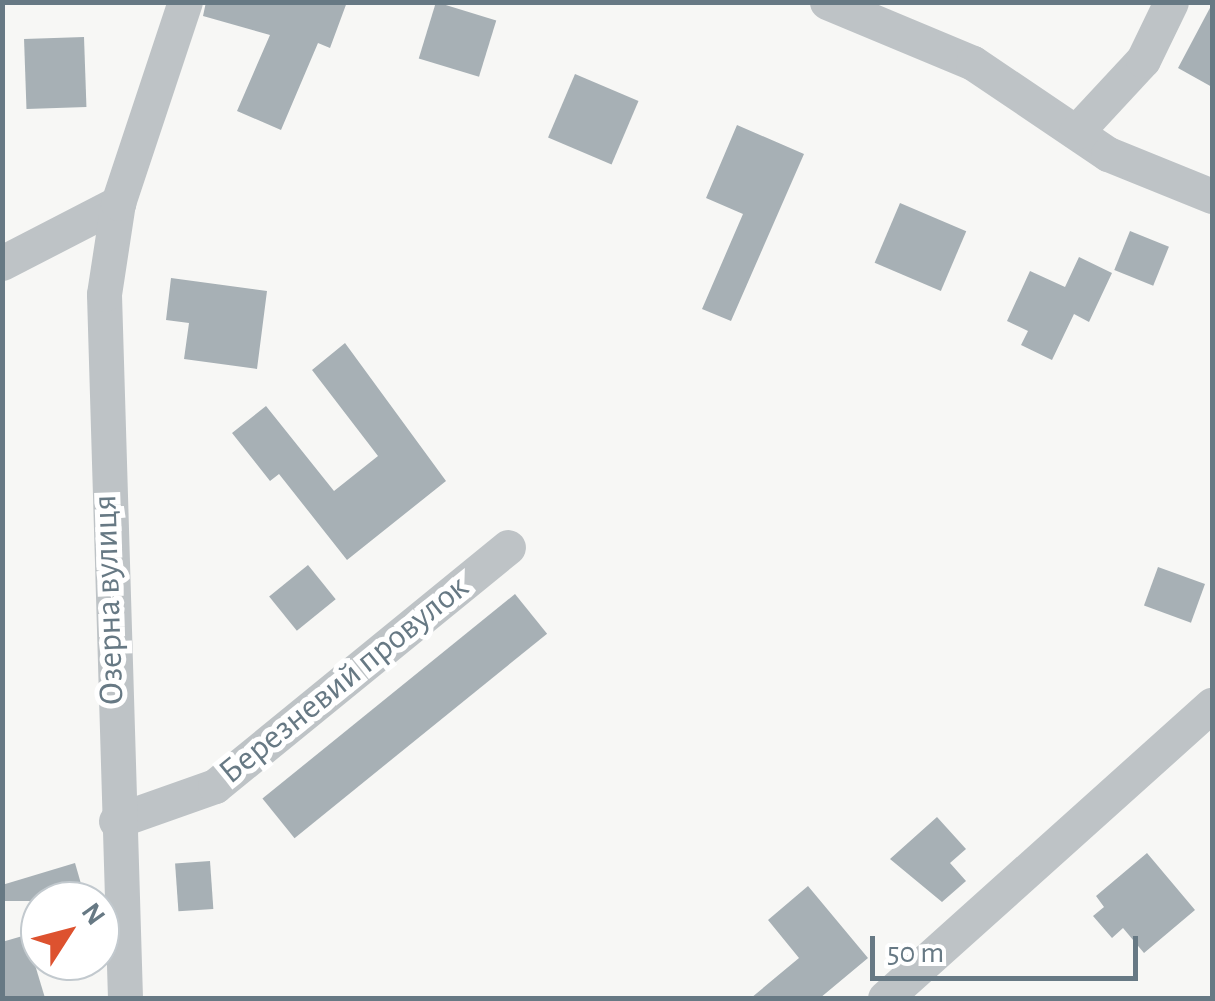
<!DOCTYPE html>
<html>
<head>
<meta charset="utf-8">
<style>
  body { margin:0 }
  #map { position:relative; width:1215px; height:1001px; overflow:hidden; background:#f7f7f5; font-family:"Alegreya Sans",sans-serif }
  div>[style] { position:absolute }
  .building>* { inset:0; background:#a7b0b5; transform-origin:0 0 }
  .minor>* { height:35px; margin:-17.5px; padding:0 17.5px; transform-origin:17.5px; border-radius:17.5px; background:#bec3c6 }
  span { translate:-50% -50%; white-space:nowrap; text-align:center; line-height:1.15; -webkit-text-stroke:10px #fff; paint-order:stroke }
  .street-label { font-size:35px; color:#677984 }
  .frame { position:absolute; inset:0; border:5px solid #677984; pointer-events:none }
  .north { position:absolute; left:20px; top:881px; width:100px; height:100px; box-sizing:border-box; background:#fff; border:2px solid #c2c9ce; border-radius:50%; rotate:54deg; font-size:28px; font-weight:700; line-height:40px; text-align:center; color:#677984 }
  .north::after { content:''; display:block; margin:auto; width:35px; height:45px; background:#dd522f; clip-path:polygon(50% 0,100% 100%,50% 72%,0 100%) }
  .scale { position:absolute; left:870px; top:936px; width:268px; height:45px; box-sizing:border-box; border:5px solid #677984; border-top:0; padding-left:12px; font-size:30px; line-height:35px; white-space:nowrap; color:#677984; -webkit-text-stroke:8px #fff; paint-order:stroke }
</style>
</head>
<body>
<div id="map">
  <div class="building">
    <i style="clip-path:polygon(206px 2px,347px 2px,330px 48px,318px 43px,281px 130px,237px 111px,270px 35px,203px 16px)"></i>
    <i style="left:436px;top:2px;width:63px;height:59px;rotate:17deg"></i>
    <i style="clip-path:polygon(1212px 4px,1212px 87px,1178px 68px)"></i>
    <i style="left:84px;top:37px;width:70px;height:60px;rotate:88deg"></i>
    <i style="left:575px;top:74px;width:69px;height:69px;rotate:23deg"></i>
    <i style="clip-path:polygon(737px 125px,804px 154px,731px 321px,702px 309px,743px 214px,706px 198px)"></i>
    <i style="left:900px;top:203px;width:72px;height:65px;rotate:23deg"></i>
    <i style="left:1130px;top:231px;width:42px;height:42px;rotate:22deg"></i>
    <i style="clip-path:polygon(1079px 257px,1112px 273px,1089px 322px,1074px 314px,1052px 360px,1021px 345px,1028px 331px,1007px 321px,1030px 271px,1065px 287px)"></i>
    <i style="clip-path:polygon(171px 278px,267px 291px,257px 369px,184px 359px,189px 323px,166px 320px)"></i>
    <i style="clip-path:polygon(345px 343px,446px 481px,347px 560px,279px 474px,270px 481px,232px 433px,266px 406px,334px 491px,378px 456px,312px 370px)"></i>
    <i style="left:308px;top:565px;width:44px;height:50px;rotate:51deg"></i>
    <i style="left:1158px;top:567px;width:50px;height:41px;rotate:20deg"></i>
    <i style="left:515px;top:594px;width:51px;height:325px;rotate:51deg"></i>
    <i style="clip-path:polygon(937px 817px,966px 849px,950px 863px,966px 881px,942px 902px,890px 859px)"></i>
    <i style="clip-path:polygon(1147px 853px,1195px 910px,1144px 953px,1123px 928px,1112px 938px,1093px 916px,1104px 907px,1096px 896px)"></i>
    <i style="left:210px;top:861px;width:48px;height:35px;rotate:86deg"></i>
    <i style="clip-path:polygon(75px 863px,86px 901px,2px 901px,2px 885px)"></i>
    <i style="clip-path:polygon(808px 886px,868px 958px,820px 998px,751px 998px,799px 958px,768px 920px)"></i>
    <i style="clip-path:polygon(26px 935px,45px 998px,2px 998px,2px 942px)"></i>
  </div>
  <div class="minor">
    <i style="left:827px;top:2px;width:158px;rotate:22.7deg"></i>
    <i style="left:973px;top:63px;width:163px;rotate:34deg"></i>
    <i style="left:1108px;top:154px;width:112px;rotate:22deg"></i>
    <i style="left:1076px;top:132px;width:98px;rotate:-47.1deg"></i>
    <i style="left:1143px;top:60px;width:64px;rotate:-64.2deg"></i>
    <i style="left:2px;top:263px;width:131px;rotate:-27.3deg"></i>
    <i style="left:116px;top:821px;width:105px;rotate:-19.5deg"></i>
    <i style="left:215px;top:786px;width:378px;rotate:-39.2deg"></i>
    <i style="left:125px;top:998px;width:704px;rotate:-91.71deg"></i>
    <i style="left:104px;top:294px;width:92px;rotate:-81.3deg"></i>
    <i style="left:118px;top:203px;width:212px;rotate:-71.6deg"></i>
    <i style="left:885px;top:998px;width:439px;rotate:-41.9deg"></i>
  </div>
  <div class="street-label">
    <span style="left:109px;top:600px;rotate:-92deg">Озерна вулиця</span>
    <span style="left:344px;top:680px;rotate:-39deg">Березневий провулок</span>
  </div>
  <div class="frame"></div>
  <div class="north">N</div>
  <div class="scale">50 m</div>
</div>
</body>
</html>
